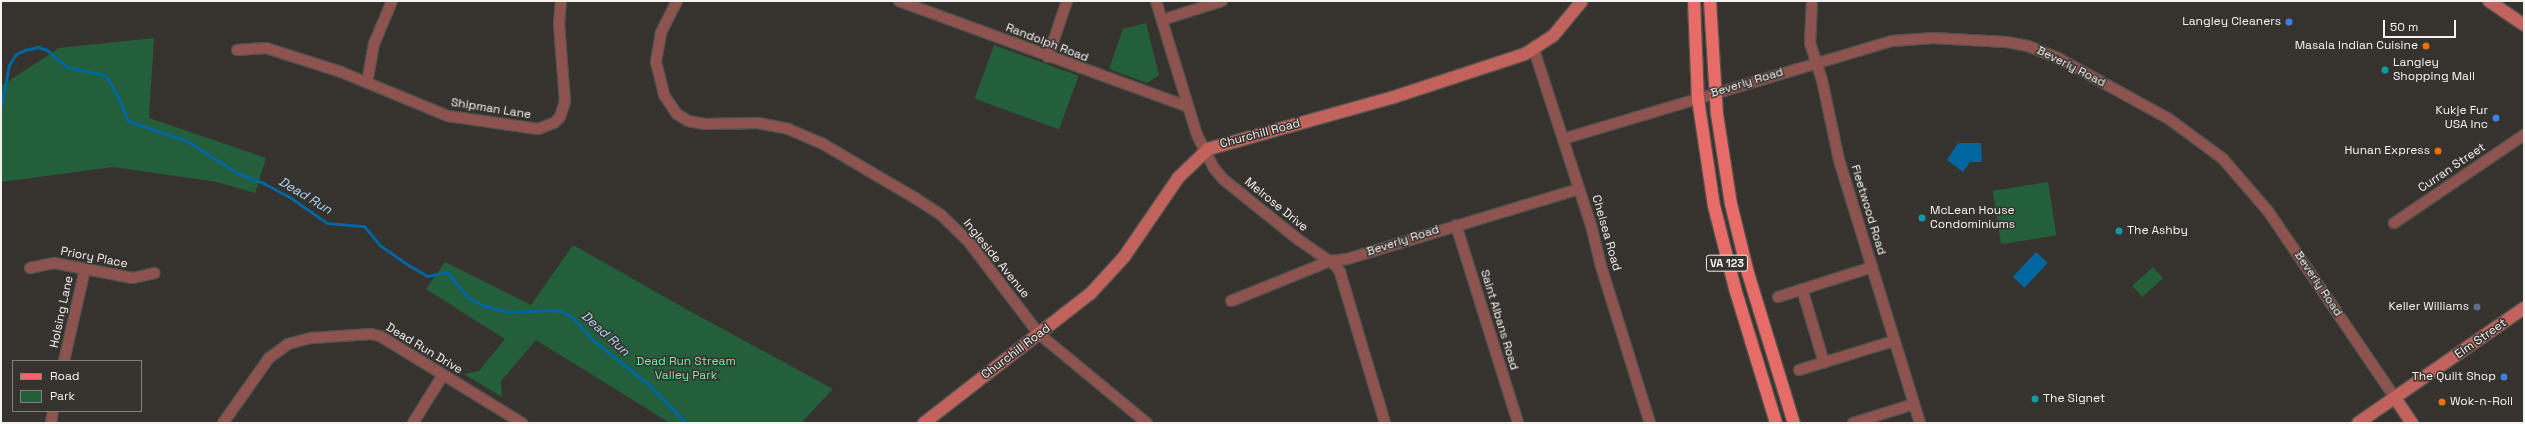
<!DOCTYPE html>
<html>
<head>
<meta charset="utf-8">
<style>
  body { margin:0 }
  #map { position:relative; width:2525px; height:424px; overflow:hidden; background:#36332f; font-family:"Space Grotesk",sans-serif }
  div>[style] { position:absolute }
  .green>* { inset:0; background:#245f3c; transform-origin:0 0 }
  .water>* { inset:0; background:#01669f; transform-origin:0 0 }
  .stream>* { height:3px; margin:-1.5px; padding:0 1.5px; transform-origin:1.5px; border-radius:1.5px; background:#01669f }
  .roads { filter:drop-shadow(1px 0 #54524e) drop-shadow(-1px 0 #54524e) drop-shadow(0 1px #54524e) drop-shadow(0 -1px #54524e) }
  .street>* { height:10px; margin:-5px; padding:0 5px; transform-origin:5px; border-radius:5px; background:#8f534f }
  .secondary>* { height:12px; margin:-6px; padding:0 6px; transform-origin:6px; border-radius:6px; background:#c1625d }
  .primary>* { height:12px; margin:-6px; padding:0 6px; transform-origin:6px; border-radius:6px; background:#e76c67 }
  .dots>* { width:11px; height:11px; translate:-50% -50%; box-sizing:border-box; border:2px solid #36332f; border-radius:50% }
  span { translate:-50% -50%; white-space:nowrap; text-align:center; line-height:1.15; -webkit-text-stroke:3px #36332f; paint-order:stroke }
  .shield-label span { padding:1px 3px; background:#36332f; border:1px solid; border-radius:3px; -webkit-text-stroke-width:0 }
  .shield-label { font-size:11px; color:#f4f2ef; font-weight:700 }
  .poi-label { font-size:12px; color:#f4f2ef }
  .right { translate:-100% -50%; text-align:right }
  .left { translate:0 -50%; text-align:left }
  .street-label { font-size:12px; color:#f4f2ef }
  .park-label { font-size:12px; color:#75eda4 }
  .water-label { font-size:13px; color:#afd5f5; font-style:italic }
  .frame { position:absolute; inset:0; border:2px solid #f4f2ef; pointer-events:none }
  .legend { position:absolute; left:12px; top:360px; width:130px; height:52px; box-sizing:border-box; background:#36332f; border:1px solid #827f7c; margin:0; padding:5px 7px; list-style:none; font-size:12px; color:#f4f2ef }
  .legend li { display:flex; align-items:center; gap:8px; height:20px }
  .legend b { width:20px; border:1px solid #827f7c }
  .scale { position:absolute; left:2383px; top:20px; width:73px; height:18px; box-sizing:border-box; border:2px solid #f4f2ef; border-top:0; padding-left:5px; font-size:12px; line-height:14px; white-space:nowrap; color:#f4f2ef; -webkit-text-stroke:3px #36332f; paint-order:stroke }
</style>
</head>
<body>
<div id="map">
  <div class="green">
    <i style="clip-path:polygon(1146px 23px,1159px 75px,1147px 83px,1109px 69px,1123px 29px)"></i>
    <i style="clip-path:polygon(154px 38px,149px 118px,266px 158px,255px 193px,217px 182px,113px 167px,1px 182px,1px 86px,59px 48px)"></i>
    <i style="left:994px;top:45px;width:90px;height:57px;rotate:20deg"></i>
    <i style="left:2048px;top:182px;width:54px;height:56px;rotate:81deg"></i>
    <i style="clip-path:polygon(573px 245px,686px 309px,833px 389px,801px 423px,670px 423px,536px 340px,501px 381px,502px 397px,464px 374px,479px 371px,505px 339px,426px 289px,445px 262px,531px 305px)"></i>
    <i style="left:2153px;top:267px;width:15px;height:28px;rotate:48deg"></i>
  </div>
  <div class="water">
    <i style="clip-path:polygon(1958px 143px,1981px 143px,1982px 162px,1970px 162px,1963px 172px,1947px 160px)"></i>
    <i style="left:2036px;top:252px;width:16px;height:34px;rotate:43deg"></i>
  </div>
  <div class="stream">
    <i style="left:1px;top:106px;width:42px;rotate:-79deg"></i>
    <i style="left:9px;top:65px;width:13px;rotate:-58deg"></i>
    <i style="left:16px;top:54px;width:10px;rotate:-24deg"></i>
    <i style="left:25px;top:50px;width:13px;rotate:-13deg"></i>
    <i style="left:38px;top:47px;width:9px;rotate:18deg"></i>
    <i style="left:47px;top:50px;width:26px;rotate:40deg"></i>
    <i style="left:67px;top:67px;width:39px;rotate:12deg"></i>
    <i style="left:105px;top:75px;width:26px;rotate:59deg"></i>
    <i style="left:118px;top:97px;width:26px;rotate:67deg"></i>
    <i style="left:128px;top:121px;width:62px;rotate:18.7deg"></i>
    <i style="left:187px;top:141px;width:59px;rotate:32.6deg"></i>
    <i style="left:237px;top:173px;width:30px;rotate:21deg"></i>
    <i style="left:265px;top:184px;width:26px;rotate:28deg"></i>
    <i style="left:288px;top:196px;width:47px;rotate:34.7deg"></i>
    <i style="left:327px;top:223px;width:37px;rotate:5deg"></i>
    <i style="left:364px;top:226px;width:26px;rotate:50deg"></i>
    <i style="left:381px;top:246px;width:35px;rotate:35deg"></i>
    <i style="left:410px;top:266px;width:20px;rotate:30deg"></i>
    <i style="left:427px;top:276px;width:20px;rotate:-11deg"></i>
    <i style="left:447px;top:272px;width:32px;rotate:51deg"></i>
    <i style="left:467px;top:297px;width:17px;rotate:28deg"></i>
    <i style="left:482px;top:305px;width:28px;rotate:15deg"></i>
    <i style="left:509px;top:312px;width:44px;rotate:-2.6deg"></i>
    <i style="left:553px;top:310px;width:11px;rotate:10deg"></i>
    <i style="left:564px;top:312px;width:11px;rotate:34deg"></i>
    <i style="left:573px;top:318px;width:31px;rotate:48deg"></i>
    <i style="left:594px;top:341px;width:69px;rotate:38.5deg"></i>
    <i style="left:648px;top:384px;width:54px;rotate:45.7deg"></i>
  </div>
  <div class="roads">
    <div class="street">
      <i style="left:677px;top:1px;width:36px;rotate:117deg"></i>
      <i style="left:661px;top:33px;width:29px;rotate:100deg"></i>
      <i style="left:656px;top:62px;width:34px;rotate:76deg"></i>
      <i style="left:664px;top:95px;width:23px;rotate:56deg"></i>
      <i style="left:677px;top:114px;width:13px;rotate:32deg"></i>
      <i style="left:688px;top:121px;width:17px;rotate:10deg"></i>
      <i style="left:705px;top:124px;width:53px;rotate:-1.1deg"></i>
      <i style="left:758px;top:123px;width:31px;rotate:11deg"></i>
      <i style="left:788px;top:129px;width:38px;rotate:23deg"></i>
      <i style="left:823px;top:144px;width:107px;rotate:30.4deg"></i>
      <i style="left:915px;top:198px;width:31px;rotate:33deg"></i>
      <i style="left:941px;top:215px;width:37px;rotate:44deg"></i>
      <i style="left:968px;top:241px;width:117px;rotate:52.6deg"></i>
      <i style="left:1039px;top:334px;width:140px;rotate:39.5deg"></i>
      <i style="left:899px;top:1px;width:308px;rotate:20.1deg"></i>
      <i style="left:1156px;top:1px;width:140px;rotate:73deg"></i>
      <i style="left:1197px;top:135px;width:37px;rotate:63deg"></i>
      <i style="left:1214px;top:168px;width:14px;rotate:51deg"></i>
      <i style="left:1223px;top:179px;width:97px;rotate:38.8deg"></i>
      <i style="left:1299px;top:240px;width:44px;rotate:34.8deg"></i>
      <i style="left:1335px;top:265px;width:9px;rotate:54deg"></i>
      <i style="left:1340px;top:272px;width:158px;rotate:73.4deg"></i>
      <i style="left:1812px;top:1px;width:42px;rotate:92.7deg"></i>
      <i style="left:1810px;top:43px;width:39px;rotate:72deg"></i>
      <i style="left:1822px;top:80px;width:82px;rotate:78deg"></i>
      <i style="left:1839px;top:160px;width:275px;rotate:72.9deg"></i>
      <i style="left:1162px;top:20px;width:63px;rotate:-17.6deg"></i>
      <i style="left:237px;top:50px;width:29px;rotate:-4deg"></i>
      <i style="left:266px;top:48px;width:79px;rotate:17.7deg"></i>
      <i style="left:341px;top:72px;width:116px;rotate:22.4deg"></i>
      <i style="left:448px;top:116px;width:91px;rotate:8.2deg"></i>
      <i style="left:538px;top:129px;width:17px;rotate:-21deg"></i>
      <i style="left:554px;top:123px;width:8px;rotate:-45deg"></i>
      <i style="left:560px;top:117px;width:16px;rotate:-72deg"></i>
      <i style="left:565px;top:102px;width:78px;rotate:-94.4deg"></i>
      <i style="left:559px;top:24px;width:23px;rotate:-85deg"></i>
      <i style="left:1534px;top:50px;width:184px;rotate:72deg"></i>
      <i style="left:1591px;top:225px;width:42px;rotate:76.3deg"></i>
      <i style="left:1601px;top:266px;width:164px;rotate:72.7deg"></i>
      <i style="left:1048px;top:57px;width:59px;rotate:-71.3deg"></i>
      <i style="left:367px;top:83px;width:40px;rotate:-80deg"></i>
      <i style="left:374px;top:44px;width:47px;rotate:-67.3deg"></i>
      <i style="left:1563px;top:139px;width:343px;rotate:-16.6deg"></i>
      <i style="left:1892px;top:41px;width:41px;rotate:-4.2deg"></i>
      <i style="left:1933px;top:38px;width:73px;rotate:3.1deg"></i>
      <i style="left:2006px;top:42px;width:22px;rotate:10deg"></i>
      <i style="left:2028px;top:46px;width:32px;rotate:22deg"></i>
      <i style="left:2058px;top:58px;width:127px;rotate:28.8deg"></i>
      <i style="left:2169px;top:119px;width:67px;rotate:36.5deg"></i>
      <i style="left:2223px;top:159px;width:69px;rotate:49.1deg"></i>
      <i style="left:2268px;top:211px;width:226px;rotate:55.8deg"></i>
      <i style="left:2394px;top:223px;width:157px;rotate:-34.1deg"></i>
      <i style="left:1456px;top:225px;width:207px;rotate:72.6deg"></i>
      <i style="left:30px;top:268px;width:25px;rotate:-12deg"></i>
      <i style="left:54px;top:263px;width:80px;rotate:10.8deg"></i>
      <i style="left:133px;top:278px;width:22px;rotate:-13deg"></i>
      <i style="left:1802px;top:289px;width:77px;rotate:73.4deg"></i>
      <i style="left:1778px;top:297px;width:99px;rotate:-17.7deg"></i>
      <i style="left:1231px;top:301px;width:107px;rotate:-22deg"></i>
      <i style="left:1330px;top:261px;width:17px;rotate:-7deg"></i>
      <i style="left:1347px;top:259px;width:242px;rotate:-16.8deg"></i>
      <i style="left:64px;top:361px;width:94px;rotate:-77.1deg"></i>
      <i style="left:1799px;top:370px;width:99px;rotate:-17deg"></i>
      <i style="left:51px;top:423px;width:12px;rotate:-81deg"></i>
      <i style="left:223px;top:423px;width:80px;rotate:-54.7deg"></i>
      <i style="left:269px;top:358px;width:24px;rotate:-36deg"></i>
      <i style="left:288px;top:344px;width:24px;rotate:-15deg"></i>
      <i style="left:311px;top:338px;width:60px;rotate:-3.8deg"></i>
      <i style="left:371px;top:334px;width:9px;rotate:13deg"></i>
      <i style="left:380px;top:336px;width:167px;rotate:31.5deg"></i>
      <i style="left:413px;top:423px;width:57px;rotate:-58deg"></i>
      <i style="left:1853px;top:423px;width:64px;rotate:-17.3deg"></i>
    </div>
    <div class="secondary">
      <i style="left:2489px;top:1px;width:42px;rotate:34.4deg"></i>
      <i style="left:2395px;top:398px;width:30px;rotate:56deg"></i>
      <i style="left:924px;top:423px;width:212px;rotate:-37.9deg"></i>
      <i style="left:1091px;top:293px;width:49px;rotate:-47.5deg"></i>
      <i style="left:1124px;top:257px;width:96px;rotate:-55.6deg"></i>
      <i style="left:1178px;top:178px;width:42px;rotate:-44deg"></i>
      <i style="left:1208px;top:149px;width:190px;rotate:-15.6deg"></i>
      <i style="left:1391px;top:98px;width:141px;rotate:-18.2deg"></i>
      <i style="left:1525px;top:54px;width:33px;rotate:-33deg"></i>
      <i style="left:1553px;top:36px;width:45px;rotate:-50.4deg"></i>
      <i style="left:2358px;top:423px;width:202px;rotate:-34.7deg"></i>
    </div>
    <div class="primary">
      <i style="left:1694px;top:1px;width:98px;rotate:87.7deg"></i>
      <i style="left:1698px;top:99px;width:108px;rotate:81.5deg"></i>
      <i style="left:1714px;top:206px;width:89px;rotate:75.7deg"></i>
      <i style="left:1736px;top:292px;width:137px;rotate:73deg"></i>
      <i style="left:1710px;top:1px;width:113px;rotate:86.5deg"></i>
      <i style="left:1717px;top:114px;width:91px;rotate:81.2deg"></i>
      <i style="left:1731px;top:204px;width:71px;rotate:76.2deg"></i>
      <i style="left:1748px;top:273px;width:157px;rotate:73deg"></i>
    </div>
  </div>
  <div class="dots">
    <i style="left:2289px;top:22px;background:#3f7fe0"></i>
    <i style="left:2426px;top:46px;background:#e8710a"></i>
    <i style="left:2385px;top:70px;background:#0f9aa8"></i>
    <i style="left:2496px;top:118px;background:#3f7fe0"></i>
    <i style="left:2438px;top:151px;background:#e8710a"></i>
    <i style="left:1922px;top:218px;background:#0f9aa8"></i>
    <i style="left:2119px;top:231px;background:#0f9aa8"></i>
    <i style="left:2477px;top:307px;background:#5c6f8a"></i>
    <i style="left:2504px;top:377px;background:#3f7fe0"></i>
    <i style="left:2035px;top:399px;background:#0f9aa8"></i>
    <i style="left:2442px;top:402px;background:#e8710a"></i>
  </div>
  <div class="shield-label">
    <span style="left:1727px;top:263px">VA 123</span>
  </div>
  <div class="poi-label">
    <span class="right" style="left:2281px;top:22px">Langley Cleaners</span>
    <span class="right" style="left:2418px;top:46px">Masala Indian Cuisine</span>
    <span class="left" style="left:2393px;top:70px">Langley<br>Shopping Mall</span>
    <span class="right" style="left:2488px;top:118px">Kukje Fur<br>USA Inc</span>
    <span class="right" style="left:2430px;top:151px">Hunan Express</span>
    <span class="left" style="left:1930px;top:218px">McLean House<br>Condominiums</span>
    <span class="left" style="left:2127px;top:231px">The Ashby</span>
    <span class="right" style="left:2469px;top:307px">Keller Williams</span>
    <span class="right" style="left:2496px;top:377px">The Quilt Shop</span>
    <span class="left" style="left:2043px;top:399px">The Signet</span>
    <span class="left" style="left:2450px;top:402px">Wok-n-Roll</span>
  </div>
  <div class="street-label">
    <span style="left:1047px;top:43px;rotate:21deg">Randolph Road</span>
    <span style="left:2071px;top:67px;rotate:27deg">Beverly Road</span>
    <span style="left:1747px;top:83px;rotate:-17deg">Beverly Road</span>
    <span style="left:491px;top:109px;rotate:9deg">Shipman Lane</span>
    <span style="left:1260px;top:134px;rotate:-15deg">Churchill Road</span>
    <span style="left:2452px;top:168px;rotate:-34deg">Curran Street</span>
    <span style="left:1276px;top:205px;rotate:39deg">Melrose Drive</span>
    <span style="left:1868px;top:210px;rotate:73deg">Fleetwood Road</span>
    <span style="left:1606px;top:233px;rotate:74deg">Chelsea Road</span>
    <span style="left:1403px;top:241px;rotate:-18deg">Beverly Road</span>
    <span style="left:94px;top:258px;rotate:11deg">Priory Place</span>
    <span style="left:996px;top:259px;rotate:51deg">Ingleside Avenue</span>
    <span style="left:2318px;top:284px;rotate:56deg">Beverly Road</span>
    <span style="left:62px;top:312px;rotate:-78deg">Holsing Lane</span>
    <span style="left:1499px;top:320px;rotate:73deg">Saint Albans Road</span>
    <span style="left:2481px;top:339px;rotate:-35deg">Elm Street</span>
    <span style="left:424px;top:349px;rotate:31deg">Dead Run Drive</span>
    <span style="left:1016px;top:352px;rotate:-37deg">Churchill Road</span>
  </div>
  <div class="park-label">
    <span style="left:686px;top:369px">Dead Run Stream<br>Valley Park</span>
  </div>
  <div class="water-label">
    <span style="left:305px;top:196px;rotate:31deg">Dead Run</span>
    <span style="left:605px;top:334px;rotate:42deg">Dead Run</span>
  </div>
  <div class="frame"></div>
  <ul class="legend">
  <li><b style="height:5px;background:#e76c67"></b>Road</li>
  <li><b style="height:11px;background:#245f3c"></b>Park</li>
  </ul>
  <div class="scale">50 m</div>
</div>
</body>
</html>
